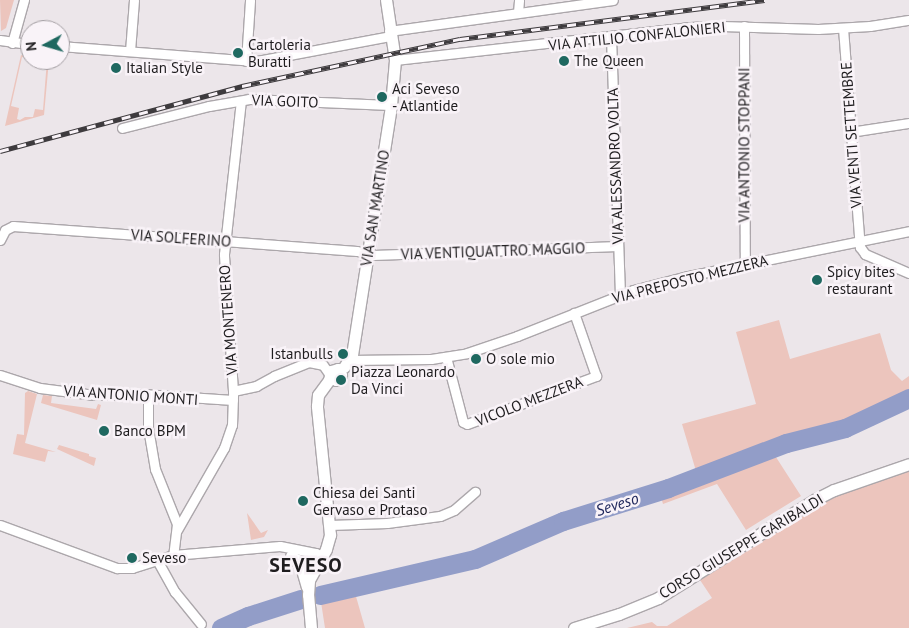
<!DOCTYPE html>
<html>
<head>
<meta charset="utf-8">
<style>
  body { margin:0 }
  #map { position:relative; width:909px; height:628px; overflow:hidden; background:#ece6ea; font-family:"PT Sans",sans-serif }
  div>[style] { position:absolute }
  .green>* { inset:0; background:#ecc5bd }
  .river>* { height:19px; margin:-9.5px; padding:0 9.5px; transform-origin:9.5px; border-radius:9.5px; background:#929dc8 }
  .roads { filter:drop-shadow(1px 0 #aca7ab) drop-shadow(-1px 0 #aca7ab) drop-shadow(0 1px #aca7ab) drop-shadow(0 -1px #aca7ab) }
  .street>* { height:9px; margin:-4.5px; padding:0 4.5px; transform-origin:4.5px; border-radius:4.5px; background:#fff }
  .secondary>* { height:11px; margin:-5.5px; padding:0 5.5px; transform-origin:5.5px; border-radius:5.5px; background:#fff }
  .rail>* { height:5px; margin-top:-2.5px; transform-origin:0; background:repeating-linear-gradient(90deg,#f9f3f8 0 9px,#3e3b3e 0 18px); box-sizing:border-box; border-block:1px solid #3e3b3e }
  .dots>* { width:14px; height:14px; translate:-50% -50%; box-sizing:border-box; border:2px solid #f9f3f8; border-radius:50% }
  span { translate:-50% -50%; white-space:nowrap; text-align:center; line-height:1.15; -webkit-text-stroke:5px #f9f3f8; paint-order:stroke }
  .street-label { font-size:15px; color:#1f1d1f }
  .poi-label { font-size:15px; color:#1f1d1f }
  .left { translate:0 -50%; text-align:left }
  .right { translate:-100% -50%; text-align:right }
  .water-label { font-size:16px; color:#1e265b; font-style:italic }
  .district-label { font-size:20px; color:#1f1d1f; font-weight:700; letter-spacing:1px }
  .north { position:absolute; left:20px; top:20px; width:50px; height:50px; box-sizing:border-box; background:#f9f3f8; border:1px solid #a29da1; border-radius:50%; rotate:264deg; font-size:14px; font-weight:700; line-height:20px; text-align:center; color:#1f1d1f }
  .north::after { content:''; display:block; margin:auto; width:18px; height:22px; background:#1f6860; clip-path:polygon(50% 0,100% 100%,50% 72%,0 100%) }
</style>
</head>
<body>
<div id="map">
  <div class="green">
    <i style="clip-path:polygon(0 0,14px 0,6px 28px,1px 31px)"></i>
    <i style="clip-path:polygon(21px 55px,29px 58px,22px 57px,11px 106px,19px 108px,17px 119px,20px 120px,25px 117px,33px 117px,35px 109px,43px 110px,47px 60px,49px 60px,44px 115px,5px 126px)"></i>
    <i style="clip-path:polygon(779px 320px,790px 359px,880px 333px,891px 370px,902px 381px,909px 376px,909px 389px,899px 396px,848px 420px,782px 438px,696px 471px,682px 424px,756px 404px,736px 332px)"></i>
    <i style="clip-path:polygon(28px 391px,37px 394px,25px 443px,56px 452px,48px 451px,45px 462px,13px 454px,17px 434px,24px 435px,25px 393px)"></i>
    <i style="clip-path:polygon(43px 395px,52px 396px,51px 403px,96px 409px,98px 404px,101px 405px,97px 420px,41px 403px)"></i>
    <i style="clip-path:polygon(59px 445px,89px 454px,89px 456px,96px 458px,94px 466px,57px 449px)"></i>
    <i style="clip-path:polygon(774px 454px,801px 496px,746px 530px,717px 484px,663px 504px,661px 497px)"></i>
    <i style="clip-path:polygon(909px 471px,909px 628px,627px 628px,652px 622px,657px 626px,667px 626px,712px 598px,700px 580px,836px 496px)"></i>
    <i style="clip-path:polygon(247px 513px,261px 533px,268px 530px,264px 537px,251px 540px)"></i>
    <i style="clip-path:polygon(355px 593px,365px 628px,325px 628px,321px 602px)"></i>
  </div>
  <div class="river">
    <i style="left:320px;top:595px;width:159px;rotate:-13.1deg"></i>
    <i style="left:475px;top:559px;width:96px;rotate:-23.4deg"></i>
    <i style="left:563px;top:521px;width:110px;rotate:-17.4deg"></i>
    <i style="left:668px;top:488px;width:126px;rotate:-20.9deg"></i>
    <i style="left:786px;top:443px;width:61px;rotate:-14.3deg"></i>
    <i style="left:845px;top:428px;width:71px;rotate:-25.1deg"></i>
    <i style="left:221px;top:628px;width:30px;rotate:-24deg"></i>
    <i style="left:248px;top:616px;width:56px;rotate:-17.8deg"></i>
  </div>
  <div class="roads">
    <div class="street">
      <i style="left:518px;top:12px;width:12px;rotate:-85deg"></i>
      <i style="left:744px;top:26px;width:238px;rotate:89.8deg"></i>
      <i style="left:843px;top:28px;width:220px;rotate:85.6deg"></i>
      <i style="left:860px;top:247px;width:9px;rotate:54deg"></i>
      <i style="left:865px;top:254px;width:48px;rotate:23.4deg"></i>
      <i style="left:389px;top:31px;width:226px;rotate:-7.9deg"></i>
      <i style="left:611px;top:37px;width:257px;rotate:88deg"></i>
      <i style="left:0;top:40px;width:30px;rotate:8deg"></i>
      <i style="left:12px;top:43px;width:45px;rotate:-74.4deg"></i>
      <i style="left:60px;top:46px;width:198px;rotate:4.4deg"></i>
      <i style="left:257px;top:61px;width:135px;rotate:-10.6deg"></i>
      <i style="left:130px;top:51px;width:51px;rotate:-85.5deg"></i>
      <i style="left:395px;top:60px;width:297px;rotate:-6.4deg"></i>
      <i style="left:690px;top:27px;width:32px;rotate:-2deg"></i>
      <i style="left:722px;top:26px;width:96px;rotate:1.8deg"></i>
      <i style="left:818px;top:29px;width:52px;rotate:-3.3deg"></i>
      <i style="left:870px;top:26px;width:39px;rotate:-9deg"></i>
      <i style="left:246px;top:61px;width:61px;rotate:-86.2deg"></i>
      <i style="left:122px;top:128px;width:90px;rotate:-14.2deg"></i>
      <i style="left:209px;top:106px;width:41px;rotate:-9.9deg"></i>
      <i style="left:249px;top:99px;width:142px;rotate:2.4deg"></i>
      <i style="left:850px;top:132px;width:60px;rotate:-8.7deg"></i>
      <i style="left:0;top:240px;width:11px;rotate:-63deg"></i>
      <i style="left:5px;top:230px;width:9px;rotate:-27deg"></i>
      <i style="left:13px;top:226px;width:212px;rotate:4.1deg"></i>
      <i style="left:224px;top:241px;width:133px;rotate:4.3deg"></i>
      <i style="left:357px;top:251px;width:16px;rotate:14deg"></i>
      <i style="left:373px;top:255px;width:245px;rotate:-2.1deg"></i>
      <i style="left:446px;top:357px;width:67px;rotate:75.3deg"></i>
      <i style="left:463px;top:422px;width:4px;rotate:27deg"></i>
      <i style="left:467px;top:424px;width:138px;rotate:-20.4deg"></i>
      <i style="left:596px;top:376px;width:67px;rotate:-109.2deg"></i>
      <i style="left:350px;top:360px;width:81px;rotate:-0.7deg"></i>
      <i style="left:431px;top:359px;width:36px;rotate:-9deg"></i>
      <i style="left:467px;top:353px;width:53px;rotate:-18.8deg"></i>
      <i style="left:517px;top:336px;width:125px;rotate:-21.6deg"></i>
      <i style="left:633px;top:290px;width:57px;rotate:-14.3deg"></i>
      <i style="left:688px;top:276px;width:226px;rotate:-11.5deg"></i>
      <i style="left:0;top:375px;width:42px;rotate:18deg"></i>
      <i style="left:40px;top:388px;width:55px;rotate:7.3deg"></i>
      <i style="left:95px;top:395px;width:48px;rotate:-1.2deg"></i>
      <i style="left:143px;top:394px;width:90px;rotate:3.8deg"></i>
      <i style="left:233px;top:391px;width:24px;rotate:-12deg"></i>
      <i style="left:256px;top:386px;width:21px;rotate:-29deg"></i>
      <i style="left:274px;top:376px;width:38px;rotate:-22deg"></i>
      <i style="left:309px;top:362px;width:14px;rotate:12deg"></i>
      <i style="left:323px;top:365px;width:12px;rotate:55deg"></i>
      <i style="left:148px;top:395px;width:33px;rotate:90deg"></i>
      <i style="left:148px;top:428px;width:42px;rotate:80.3deg"></i>
      <i style="left:155px;top:469px;width:59px;rotate:68.2deg"></i>
      <i style="left:177px;top:524px;width:31px;rotate:97deg"></i>
      <i style="left:173px;top:555px;width:107px;rotate:-4.8deg"></i>
      <i style="left:280px;top:546px;width:37px;rotate:11deg"></i>
      <i style="left:316px;top:553px;width:9px;rotate:69deg"></i>
      <i style="left:319px;top:561px;width:4px;rotate:124deg"></i>
      <i style="left:317px;top:564px;width:6px;rotate:171deg"></i>
      <i style="left:311px;top:565px;width:23px;rotate:-155deg"></i>
      <i style="left:0;top:525px;width:125px;rotate:20.2deg"></i>
      <i style="left:117px;top:568px;width:15px"></i>
      <i style="left:132px;top:568px;width:43px;rotate:-17.6deg"></i>
      <i style="left:330px;top:525px;width:57px;rotate:-2deg"></i>
      <i style="left:387px;top:523px;width:53px;rotate:-7.5deg"></i>
      <i style="left:440px;top:516px;width:15px;rotate:-23deg"></i>
      <i style="left:454px;top:510px;width:28px;rotate:-41deg"></i>
      <i style="left:177px;top:530px;width:95px;rotate:-60.2deg"></i>
      <i style="left:224px;top:448px;width:24px;rotate:-71deg"></i>
      <i style="left:232px;top:425px;width:34px;rotate:-88deg"></i>
      <i style="left:233px;top:391px;width:137px;rotate:-93.8deg"></i>
      <i style="left:224px;top:254px;width:154px;rotate:-83.7deg"></i>
      <i style="left:294px;top:558px;width:14px;rotate:60deg"></i>
      <i style="left:301px;top:570px;width:18px;rotate:74deg"></i>
      <i style="left:157px;top:560px;width:37px;rotate:61deg"></i>
      <i style="left:175px;top:592px;width:41px;rotate:50.9deg"></i>
    </div>
    <div class="secondary">
      <i style="left:344px;top:367px;width:14px;rotate:-56deg"></i>
      <i style="left:352px;top:355px;width:253px;rotate:-81.1deg"></i>
      <i style="left:391px;top:105px;width:45px;rotate:-84.9deg"></i>
      <i style="left:395px;top:60px;width:61px;rotate:-98.5deg"></i>
      <i style="left:311px;top:628px;width:33px;rotate:-95deg"></i>
      <i style="left:308px;top:595px;width:15px;rotate:-86deg"></i>
      <i style="left:309px;top:580px;width:35px;rotate:-61deg"></i>
      <i style="left:326px;top:549px;width:15px;rotate:-74deg"></i>
      <i style="left:330px;top:535px;width:130px;rotate:-95.8deg"></i>
      <i style="left:317px;top:406px;width:11px;rotate:-85deg"></i>
      <i style="left:318px;top:395px;width:19px;rotate:-54deg"></i>
      <i style="left:329px;top:380px;width:8px;rotate:-76deg"></i>
      <i style="left:331px;top:372px;width:1px;rotate:-90deg"></i>
      <i style="left:331px;top:371px;width:7px;rotate:-16deg"></i>
      <i style="left:338px;top:369px;width:7px;rotate:63deg"></i>
      <i style="left:341px;top:375px;width:7px;rotate:135deg"></i>
      <i style="left:336px;top:380px;width:8px;rotate:-140deg"></i>
      <i style="left:574px;top:628px;width:47px;rotate:-17.3deg"></i>
      <i style="left:619px;top:614px;width:42px;rotate:-22.3deg"></i>
      <i style="left:658px;top:598px;width:186px;rotate:-32.1deg"></i>
      <i style="left:816px;top:499px;width:20px;rotate:-27deg"></i>
      <i style="left:834px;top:490px;width:79px;rotate:-19.1deg"></i>
    </div>
  </div>
  <div class="rail">
    <i style="left:0;top:151px;width:251px;rotate:-15deg"></i>
    <i style="left:242px;top:86px;width:223px;rotate:-12.2deg"></i>
    <i style="left:460px;top:39px;width:307px;rotate:-7.3deg"></i>
  </div>
  <div class="dots">
    <i style="left:238px;top:53px;background:#1f6860"></i>
    <i style="left:564px;top:61px;background:#1f6860"></i>
    <i style="left:116px;top:68px;background:#1f6860"></i>
    <i style="left:382px;top:97px;background:#1f6860"></i>
    <i style="left:817px;top:280px;background:#1f6860"></i>
    <i style="left:343px;top:354px;background:#1f6860"></i>
    <i style="left:476px;top:359px;background:#1f6860"></i>
    <i style="left:341px;top:380px;background:#1f6860"></i>
    <i style="left:104px;top:431px;background:#1f6860"></i>
    <i style="left:303px;top:501px;background:#1f6860"></i>
    <i style="left:132px;top:558px;background:#1f6860"></i>
  </div>
  <div class="street-label">
    <span style="left:637px;top:36px;rotate:-6deg">VIA ATTILIO CONFALONIERI</span>
    <span style="left:285px;top:101px;rotate:2deg">VIA GOITO</span>
    <span style="left:851px;top:135px;rotate:-94deg">VIA VENTI SETTEMBRE</span>
    <span style="left:744px;top:145px;rotate:-90deg">VIA ANTONIO STOPPANI</span>
    <span style="left:615px;top:166px;rotate:-92deg">VIA ALESSANDRO VOLTA</span>
    <span style="left:375px;top:208px;rotate:-81deg">VIA SAN MARTINO</span>
    <span style="left:181px;top:238px;rotate:4deg">VIA SOLFERINO</span>
    <span style="left:493px;top:251px;rotate:-2deg">VIA VENTIQUATTRO MAGGIO</span>
    <span style="left:690px;top:279px;rotate:-14deg">VIA PREPOSTO MEZZERA</span>
    <span style="left:228px;top:320px;rotate:-94deg">VIA MONTENERO</span>
    <span style="left:131px;top:395px;rotate:4deg">VIA ANTONIO MONTI</span>
    <span style="left:529px;top:401px;rotate:-21deg">VICOLO MEZZERA</span>
    <span style="left:741px;top:546px;rotate:-31deg">CORSO GIUSEPPE GARIBALDI</span>
  </div>
  <div class="poi-label">
    <span class="left" style="left:248px;top:53px">Cartoleria<br>Buratti</span>
    <span class="left" style="left:574px;top:61px">The Queen</span>
    <span class="left" style="left:126px;top:68px">Italian Style</span>
    <span class="left" style="left:392px;top:97px">Aci Seveso<br>- Atlantide</span>
    <span class="left" style="left:827px;top:280px">Spicy bites<br>restaurant</span>
    <span class="right" style="left:333px;top:354px">Istanbulls</span>
    <span class="left" style="left:486px;top:359px">O sole mio</span>
    <span class="left" style="left:351px;top:380px">Piazza Leonardo<br>Da Vinci</span>
    <span class="left" style="left:114px;top:431px">Banco BPM</span>
    <span class="left" style="left:313px;top:501px">Chiesa dei Santi<br>Gervaso e Protaso</span>
    <span class="left" style="left:142px;top:558px">Seveso</span>
  </div>
  <div class="water-label">
    <span style="left:617px;top:504px;rotate:-18deg">Seveso</span>
  </div>
  <div class="district-label">
    <span style="left:306px;top:565px">SEVESO</span>
  </div>
  <div class="north">N</div>
</div>
</body>
</html>
